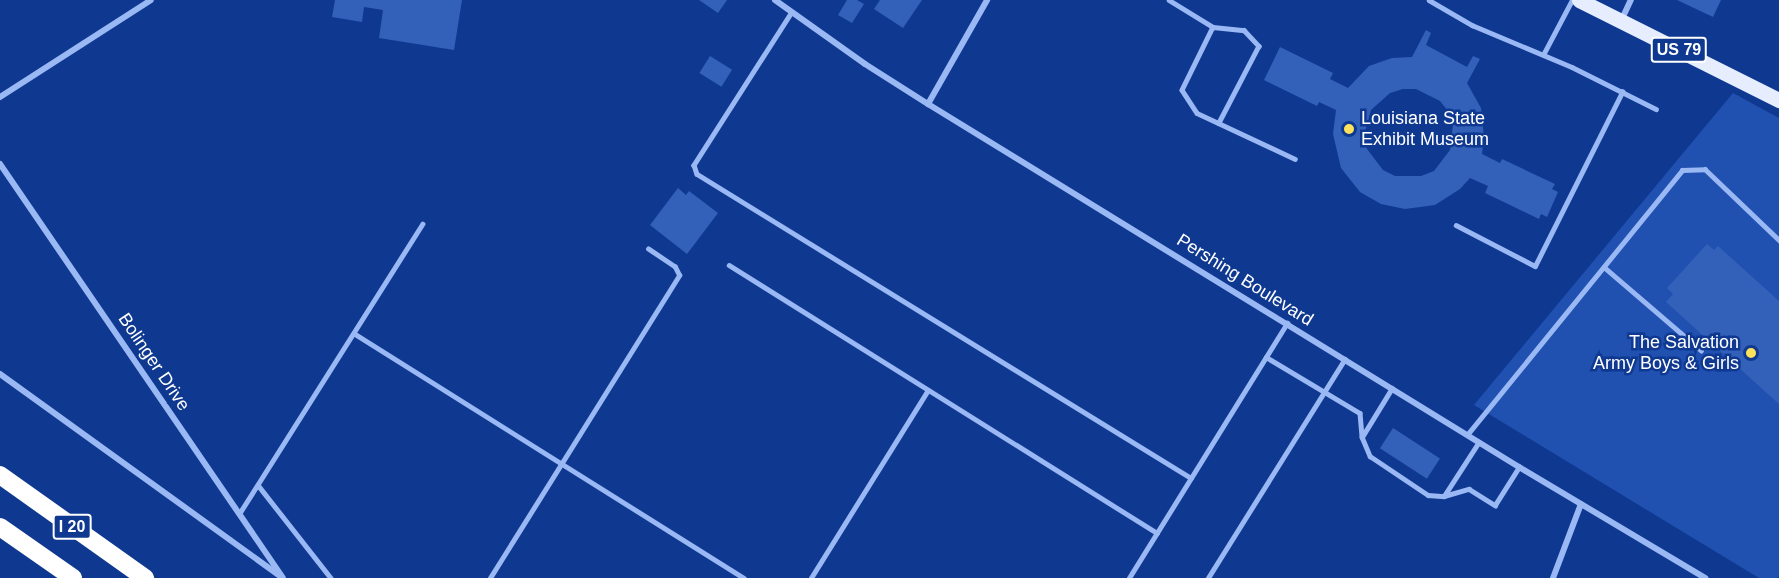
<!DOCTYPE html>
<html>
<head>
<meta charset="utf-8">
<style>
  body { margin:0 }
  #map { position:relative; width:1779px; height:578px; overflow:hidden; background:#0f3991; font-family:Arial,sans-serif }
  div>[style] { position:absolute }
  .green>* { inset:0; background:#2051b1 }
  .building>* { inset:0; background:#3360b9; transform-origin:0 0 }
  .lane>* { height:4.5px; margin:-2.25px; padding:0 2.25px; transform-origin:2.25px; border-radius:2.25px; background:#99b8f4 }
  .street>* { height:6px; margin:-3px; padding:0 3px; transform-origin:3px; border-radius:3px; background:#99b8f4 }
  .primary>* { height:15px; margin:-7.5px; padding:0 7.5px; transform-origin:7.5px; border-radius:7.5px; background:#e6edff }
  .highway>* { height:18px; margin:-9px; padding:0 9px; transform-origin:9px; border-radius:9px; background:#fff }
  .dots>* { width:16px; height:16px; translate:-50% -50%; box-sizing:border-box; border:3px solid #0f3991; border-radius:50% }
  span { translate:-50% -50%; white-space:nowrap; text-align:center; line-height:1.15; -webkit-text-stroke:5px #0f3991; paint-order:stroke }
  .shield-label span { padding:2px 4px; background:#0f3991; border:2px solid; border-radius:4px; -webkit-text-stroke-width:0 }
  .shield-label { font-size:16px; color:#fff; font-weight:700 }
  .poi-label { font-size:18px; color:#fff }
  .left { translate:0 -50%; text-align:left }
  .right { translate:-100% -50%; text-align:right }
  .street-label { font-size:18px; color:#fff }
</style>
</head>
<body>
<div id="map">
  <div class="green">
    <i style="clip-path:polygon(1733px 93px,1779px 118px,1779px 577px,1777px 578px,1759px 578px,1474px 405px)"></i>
  </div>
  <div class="building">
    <i style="clip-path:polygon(335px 0,462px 0,454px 50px,379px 38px,383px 10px,364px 7px,362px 22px,332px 17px)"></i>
    <i style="clip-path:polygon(699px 0,727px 0,718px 13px)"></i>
    <i style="clip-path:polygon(847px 0,857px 0,864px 4px,852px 23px,838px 15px)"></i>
    <i style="clip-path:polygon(880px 0,922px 0,903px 28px,874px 9px)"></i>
    <i style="clip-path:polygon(1677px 0,1721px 0,1713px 17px)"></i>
    <i style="clip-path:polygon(evenodd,1426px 30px,1431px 33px,1426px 45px,1467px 67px,1473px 56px,1480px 59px,1467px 83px,1481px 108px,1484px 137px,1482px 154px,1500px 163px,1502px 159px,1555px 184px,1552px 189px,1558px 192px,1547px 217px,1541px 214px,1539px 219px,1485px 193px,1488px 186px,1470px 178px,1460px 189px,1435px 205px,1405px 209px,1381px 204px,1360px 192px,1341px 168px,1333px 134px,1336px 110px,1319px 102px,1317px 106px,1264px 80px,1280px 47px,1333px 73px,1330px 79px,1348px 88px,1369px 66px,1392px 58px,1412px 57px,1426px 30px,1403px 89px,1416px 89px,1440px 101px,1448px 111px,1453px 124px,1450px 150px,1434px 171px,1421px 176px,1395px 176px,1383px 170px,1367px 149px,1364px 136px,1371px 110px,1390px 93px,1403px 89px)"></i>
    <i style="left:710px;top:56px;width:26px;height:20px;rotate:32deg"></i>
    <i style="clip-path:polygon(678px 188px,686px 195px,689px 191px,718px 213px,687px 254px,650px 225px)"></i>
    <i style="clip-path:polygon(1707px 244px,1714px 250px,1718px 246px,1779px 301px,1779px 404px,1666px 302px,1673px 294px,1667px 288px)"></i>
    <i style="left:1393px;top:428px;width:56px;height:24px;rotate:33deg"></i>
  </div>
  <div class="lane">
    <i style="left:1169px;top:0;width:52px;rotate:31.5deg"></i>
    <i style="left:1213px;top:27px;width:31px;rotate:6deg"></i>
    <i style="left:1244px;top:30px;width:22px;rotate:47deg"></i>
    <i style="left:1259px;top:46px;width:87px;rotate:117.5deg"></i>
    <i style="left:1429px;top:0;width:50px;rotate:30.2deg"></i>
    <i style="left:1472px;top:25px;width:108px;rotate:22.8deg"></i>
    <i style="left:1572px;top:67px;width:94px;rotate:26.6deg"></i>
    <i style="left:792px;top:12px;width:182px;rotate:122.6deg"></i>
    <i style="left:694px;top:165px;width:9px;rotate:72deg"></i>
    <i style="left:697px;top:174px;width:580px;rotate:31.61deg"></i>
    <i style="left:1213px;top:27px;width:70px;rotate:116.2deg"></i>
    <i style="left:1182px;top:90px;width:27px;rotate:57deg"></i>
    <i style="left:1197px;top:113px;width:108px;rotate:25.1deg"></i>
    <i style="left:1543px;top:55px;width:62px;rotate:-62.2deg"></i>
    <i style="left:1456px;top:225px;width:89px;rotate:27.4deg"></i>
    <i style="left:1535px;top:266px;width:195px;rotate:-63.4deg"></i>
    <i style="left:729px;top:265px;width:505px;rotate:32.05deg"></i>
    <i style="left:1604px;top:267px;width:128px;rotate:40.6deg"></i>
    <i style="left:355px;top:334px;width:459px;rotate:32.1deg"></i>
    <i style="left:1266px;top:357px;width:109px;rotate:30.8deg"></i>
    <i style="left:1360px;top:413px;width:24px;rotate:85deg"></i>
    <i style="left:1362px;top:437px;width:21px;rotate:67deg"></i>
    <i style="left:1370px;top:456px;width:70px;rotate:33.9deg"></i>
    <i style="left:1428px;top:495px;width:16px;rotate:4deg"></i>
    <i style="left:1444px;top:496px;width:26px;rotate:-16deg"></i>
    <i style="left:1469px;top:489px;width:31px;rotate:32deg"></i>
    <i style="left:1495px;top:505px;width:45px;rotate:-57.7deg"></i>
    <i style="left:1467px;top:435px;width:341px;rotate:-50.9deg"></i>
    <i style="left:1682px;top:170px;width:23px;rotate:-2deg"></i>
    <i style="left:1705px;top:169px;width:103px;rotate:43.8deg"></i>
    <i style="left:1362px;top:437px;width:57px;rotate:-58.5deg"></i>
    <i style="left:258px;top:485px;width:118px;rotate:51.9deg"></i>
    <i style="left:1444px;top:496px;width:64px;rotate:-57.1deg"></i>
    <i style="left:239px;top:514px;width:343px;rotate:-57.7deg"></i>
    <i style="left:490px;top:578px;width:357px;rotate:-58deg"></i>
    <i style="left:679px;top:275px;width:9px;rotate:-117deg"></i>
    <i style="left:675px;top:267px;width:32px;rotate:-146deg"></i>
    <i style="left:811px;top:578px;width:221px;rotate:-58.1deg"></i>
    <i style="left:1129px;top:578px;width:300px;rotate:-58.2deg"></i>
    <i style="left:1208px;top:578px;width:258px;rotate:-58deg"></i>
  </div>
  <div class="street">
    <i style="left:775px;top:0;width:110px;rotate:35.4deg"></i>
    <i style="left:865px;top:64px;width:75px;rotate:32.4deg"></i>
    <i style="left:928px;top:104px;width:694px;rotate:31.56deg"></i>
    <i style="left:1519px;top:467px;width:217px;rotate:30.8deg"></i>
    <i style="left:1621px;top:21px;width:23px;rotate:-65deg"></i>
    <i style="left:0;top:97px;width:179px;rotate:-32.7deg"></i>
    <i style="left:928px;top:104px;width:120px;rotate:-60.4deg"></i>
    <i style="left:0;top:164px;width:501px;rotate:55.64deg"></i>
    <i style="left:0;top:374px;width:344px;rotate:35.8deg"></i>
    <i style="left:1553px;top:578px;width:79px;rotate:-69.3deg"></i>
  </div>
  <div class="primary">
    <i style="left:1579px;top:0;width:224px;rotate:26.6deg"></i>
  </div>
  <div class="highway">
    <i style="left:0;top:475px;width:178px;rotate:35.4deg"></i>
    <i style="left:0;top:527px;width:89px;rotate:34.9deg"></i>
  </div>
  <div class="dots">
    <i style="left:1349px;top:129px;background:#ffe25c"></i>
    <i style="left:1751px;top:353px;background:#ffe25c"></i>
  </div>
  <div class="shield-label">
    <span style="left:1679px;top:50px">US 79</span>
    <span style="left:72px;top:527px">I 20</span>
  </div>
  <div class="poi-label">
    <span class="left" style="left:1361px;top:129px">Louisiana State<br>Exhibit Museum</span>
    <span class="right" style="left:1739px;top:353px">The Salvation<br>Army Boys &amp; Girls</span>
  </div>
  <div class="street-label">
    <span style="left:1245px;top:280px;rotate:32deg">Pershing Boulevard</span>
    <span style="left:154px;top:362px;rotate:56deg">Bolinger Drive</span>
  </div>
</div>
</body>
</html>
